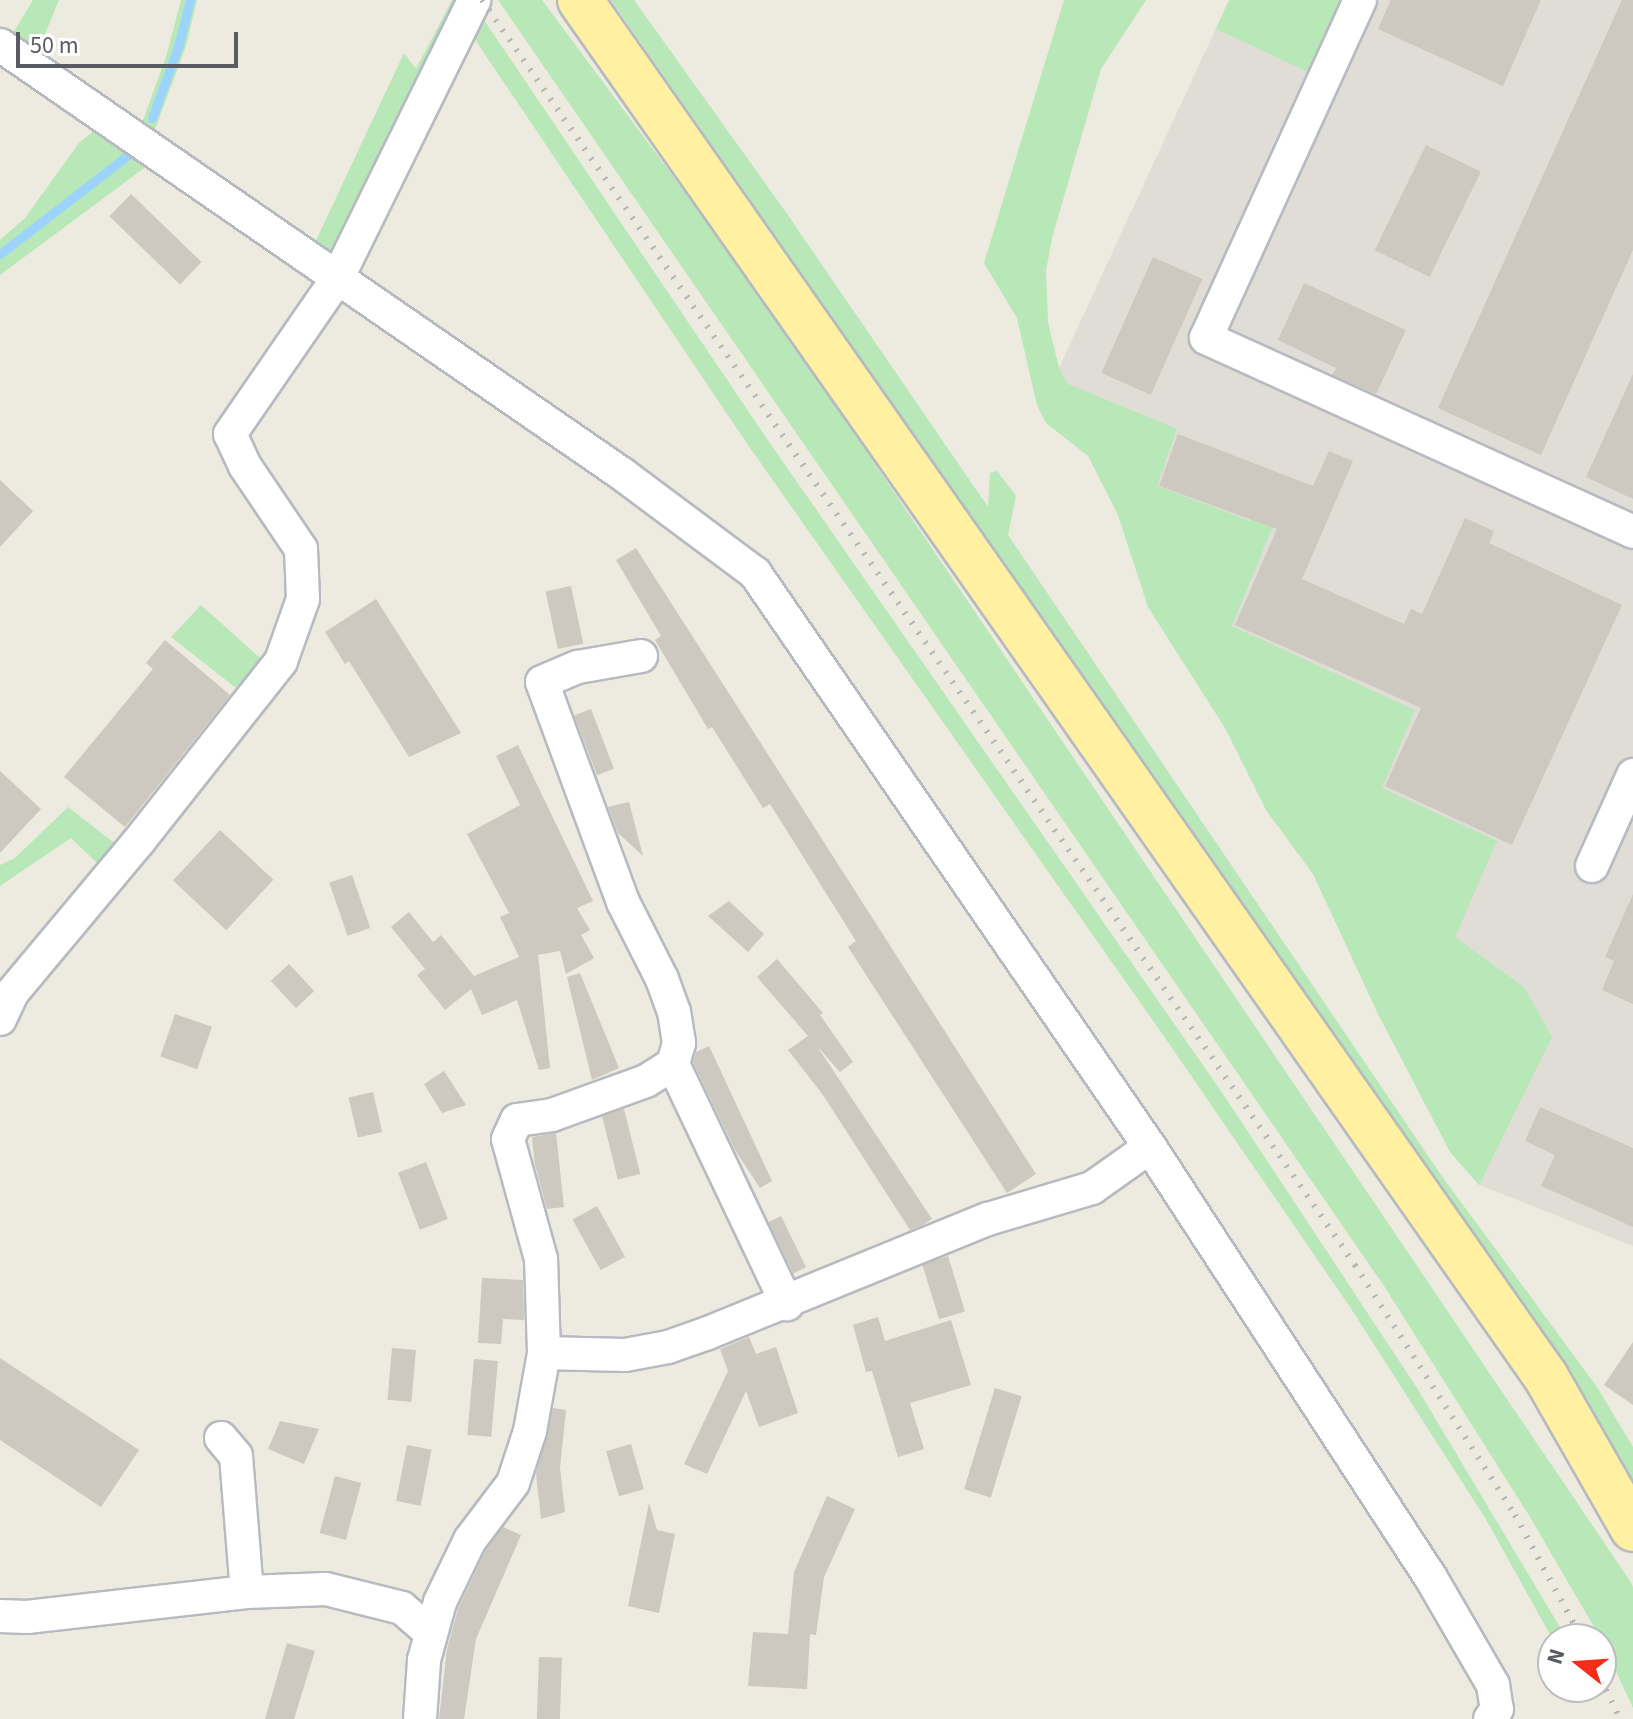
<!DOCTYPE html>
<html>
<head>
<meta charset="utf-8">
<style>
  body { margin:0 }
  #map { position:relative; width:1633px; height:1719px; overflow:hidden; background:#edeadf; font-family:"Source Sans 3",sans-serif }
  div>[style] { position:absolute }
  .industrial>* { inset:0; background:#e0ddd7 }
  .green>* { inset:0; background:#b8e7b8 }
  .stream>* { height:9px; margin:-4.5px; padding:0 4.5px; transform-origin:4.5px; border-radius:4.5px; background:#9cd3ff }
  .building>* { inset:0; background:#cdc8c0; transform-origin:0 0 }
  .roads { filter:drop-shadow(2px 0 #b7bac0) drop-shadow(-2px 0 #b7bac0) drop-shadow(0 2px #b7bac0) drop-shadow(0 -2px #b7bac0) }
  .street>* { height:32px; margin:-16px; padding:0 16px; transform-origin:16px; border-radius:16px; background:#fff }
  .primary>* { height:44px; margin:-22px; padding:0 22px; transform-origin:22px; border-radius:22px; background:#fff1a1 }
  .rail>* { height:6px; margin-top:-3px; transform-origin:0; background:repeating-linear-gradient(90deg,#b3b4b5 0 2px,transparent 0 12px) }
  span { translate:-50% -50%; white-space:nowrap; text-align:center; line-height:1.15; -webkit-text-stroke:6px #fff; paint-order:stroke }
  .north { position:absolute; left:1537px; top:1623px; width:80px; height:80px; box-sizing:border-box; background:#fff; border:2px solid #bcbec0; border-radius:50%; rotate:287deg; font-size:22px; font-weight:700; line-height:32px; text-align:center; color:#585c62 }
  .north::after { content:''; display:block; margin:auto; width:28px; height:36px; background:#f82d19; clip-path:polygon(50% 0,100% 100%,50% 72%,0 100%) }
  .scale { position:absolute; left:16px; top:32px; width:222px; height:36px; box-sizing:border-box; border:4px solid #585c62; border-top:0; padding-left:10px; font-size:24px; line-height:28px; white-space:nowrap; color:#585c62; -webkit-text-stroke:6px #fff; paint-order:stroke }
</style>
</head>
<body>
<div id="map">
  <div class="industrial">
    <i style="clip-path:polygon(1229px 0,1633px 0,1633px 1246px,1479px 1185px,1241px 700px,1059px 368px)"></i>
  </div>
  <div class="green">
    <i style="clip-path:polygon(33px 0,59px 0,43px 39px,28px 52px,10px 38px)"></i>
    <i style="clip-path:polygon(181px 0,197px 0,186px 46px,151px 140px,142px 123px,166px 57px)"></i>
    <i style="clip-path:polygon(452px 0,466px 0,334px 253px,325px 254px,313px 247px,404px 53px,416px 69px)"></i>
    <i style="clip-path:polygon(498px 0,542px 0,756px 288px,1630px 1581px,1633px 1587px,1633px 1708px,1601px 1639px,1530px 1517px,1384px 1286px)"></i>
    <i style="clip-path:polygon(611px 0,634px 0,785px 211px,988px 507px,990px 473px,997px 471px,1016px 496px,1008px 535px,1441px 1175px,1597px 1387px,1633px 1447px,1633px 1480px,1587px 1405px,1424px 1180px,972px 519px)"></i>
    <i style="clip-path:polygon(1064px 0,1146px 0,1101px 69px,1052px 238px,1046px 271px,1048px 322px,1059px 368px,1068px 384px,1177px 429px,1157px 486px,1250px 521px,1268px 472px,1291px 482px,1232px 626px,1415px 710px,1382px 788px,1497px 841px,1455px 937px,1524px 987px,1552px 1037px,1479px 1185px,1450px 1152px,1377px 1012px,1313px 874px,1266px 810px,1225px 728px,1148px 607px,1118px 515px,1088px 456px,1046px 423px,1037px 405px,1017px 318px,984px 263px)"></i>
    <i style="clip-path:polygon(1229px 0,1351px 0,1317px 76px,1216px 29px)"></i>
    <i style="clip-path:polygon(482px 17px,765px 436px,1223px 1094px,1417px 1388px,1567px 1639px,1553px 1640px,1487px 1521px,1350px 1307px,1161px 1032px,748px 445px,472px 35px)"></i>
    <i style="clip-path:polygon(101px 125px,151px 163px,0 275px,0 240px,25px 218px,79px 143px)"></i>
    <i style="clip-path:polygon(201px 605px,270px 667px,245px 695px,171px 637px)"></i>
    <i style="clip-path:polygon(68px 807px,122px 849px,96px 862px,71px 838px,0 886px,0 865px,15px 858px)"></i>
  </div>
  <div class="stream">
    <i style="left:152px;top:118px;width:76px;rotate:-69.9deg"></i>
    <i style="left:178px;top:47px;width:49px;rotate:-75.7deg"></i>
    <i style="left:0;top:254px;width:162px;rotate:-37.7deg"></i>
  </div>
  <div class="building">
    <i style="clip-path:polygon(1391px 0,1541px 0,1503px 86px,1378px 29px)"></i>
    <i style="clip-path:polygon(1622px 0,1633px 0,1633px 250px,1541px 455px,1438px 408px)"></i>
    <i style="left:1426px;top:145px;width:61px;height:117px;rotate:26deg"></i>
    <i style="left:131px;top:194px;width:98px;height:31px;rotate:44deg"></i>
    <i style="left:1153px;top:257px;width:54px;height:127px;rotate:24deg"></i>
    <i style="clip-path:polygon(1304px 283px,1406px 330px,1376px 394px,1332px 375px,1336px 368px,1278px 340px)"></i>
    <i style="clip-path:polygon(1633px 374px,1633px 499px,1586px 477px)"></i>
    <i style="clip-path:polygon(1178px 434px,1313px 486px,1329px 451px,1353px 461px,1302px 579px,1404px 624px,1411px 609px,1422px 614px,1465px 518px,1494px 531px,1489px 543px,1622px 605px,1512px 845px,1385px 786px,1421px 708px,1235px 625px,1277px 529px,1159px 486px)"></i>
    <i style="clip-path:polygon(0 480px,33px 511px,0 547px)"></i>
    <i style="clip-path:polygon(636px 548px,1036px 1174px,1007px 1193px,848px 947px,856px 941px,770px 804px,763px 808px,712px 727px,708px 729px,655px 640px,661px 636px,616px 560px)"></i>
    <i style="left:571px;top:586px;width:59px;height:26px;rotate:78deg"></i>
    <i style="clip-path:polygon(376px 599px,461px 733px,409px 757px,349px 661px,345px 664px,325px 632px)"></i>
    <i style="clip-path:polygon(165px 640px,230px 695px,125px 827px,64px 777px,153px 669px,146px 663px)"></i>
    <i style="left:591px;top:709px;width:64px;height:18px;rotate:69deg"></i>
    <i style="clip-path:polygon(518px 745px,593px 901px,577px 908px,590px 930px,581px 935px,594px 958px,566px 974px,560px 951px,538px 955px,550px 1068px,539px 1070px,517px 1000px,482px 1015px,471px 989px,445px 1010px,417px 975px,425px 969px,391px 927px,409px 912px,433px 942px,441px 935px,474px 976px,519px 957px,500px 917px,509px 913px,467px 834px,520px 805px,496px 756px)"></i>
    <i style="clip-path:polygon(0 771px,41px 809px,0 853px)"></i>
    <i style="clip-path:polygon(629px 802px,643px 856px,618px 833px,608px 807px)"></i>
    <i style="left:220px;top:830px;width:73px;height:69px;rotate:43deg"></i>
    <i style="left:352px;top:875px;width:56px;height:24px;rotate:71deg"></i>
    <i style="clip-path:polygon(1633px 894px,1633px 1004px,1602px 990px,1614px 961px,1605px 957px)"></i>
    <i style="clip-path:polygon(729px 901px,764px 934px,748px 952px,708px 916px)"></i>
    <i style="clip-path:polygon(777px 959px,823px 1013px,820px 1015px,853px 1062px,840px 1072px,817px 1046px,932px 1219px,923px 1225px,910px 1230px,823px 1095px,788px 1050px,808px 1036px,757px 977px)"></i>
    <i style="left:289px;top:964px;width:37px;height:25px;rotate:47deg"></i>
    <i style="clip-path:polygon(580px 973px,619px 1068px,592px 1080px,567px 977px)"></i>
    <i style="left:175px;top:1014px;width:39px;height:45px;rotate:19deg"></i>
    <i style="clip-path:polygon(709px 1046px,772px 1181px,760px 1188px,735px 1150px,693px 1062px,696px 1052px)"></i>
    <i style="clip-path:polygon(444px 1071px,466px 1105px,442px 1113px,424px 1084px)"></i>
    <i style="left:373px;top:1092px;width:41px;height:25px;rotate:77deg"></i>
    <i style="clip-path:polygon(1540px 1107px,1633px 1148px,1633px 1227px,1541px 1186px,1555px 1155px,1525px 1141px)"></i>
    <i style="left:624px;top:1109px;width:67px;height:23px;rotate:76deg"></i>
    <i style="clip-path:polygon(556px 1133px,564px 1207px,547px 1209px,535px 1165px,532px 1137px)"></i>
    <i style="left:426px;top:1162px;width:61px;height:30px;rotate:69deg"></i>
    <i style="left:597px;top:1206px;width:58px;height:28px;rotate:61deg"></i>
    <i style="left:781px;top:1216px;width:57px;height:14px;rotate:64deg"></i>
    <i style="left:948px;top:1256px;width:58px;height:27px;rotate:73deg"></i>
    <i style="clip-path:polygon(482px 1278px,523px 1280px,524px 1320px,503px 1319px,501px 1344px,478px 1343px)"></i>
    <i style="clip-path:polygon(878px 1317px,885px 1341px,951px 1320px,971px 1385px,910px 1403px,924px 1449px,898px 1457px,872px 1371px,866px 1372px,853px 1325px)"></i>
    <i style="clip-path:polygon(749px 1337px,756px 1354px,776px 1347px,798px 1413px,759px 1427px,746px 1391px,707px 1474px,684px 1464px,728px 1371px,720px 1349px)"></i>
    <i style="clip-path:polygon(1633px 1342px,1633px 1405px,1604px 1385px)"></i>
    <i style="left:392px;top:1348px;width:24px;height:52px;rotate:5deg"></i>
    <i style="clip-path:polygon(0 1358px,139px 1450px,101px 1507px,0 1440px)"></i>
    <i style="left:474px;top:1359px;width:24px;height:76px;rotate:5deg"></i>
    <i style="left:995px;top:1388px;width:28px;height:106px;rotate:17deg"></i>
    <i style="clip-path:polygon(553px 1408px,566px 1410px,560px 1468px,565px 1512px,541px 1519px,536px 1474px)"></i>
    <i style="clip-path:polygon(280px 1421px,319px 1429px,304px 1464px,268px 1449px)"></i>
    <i style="left:631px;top:1444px;width:47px;height:26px;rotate:74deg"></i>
    <i style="left:407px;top:1445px;width:25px;height:57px;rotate:11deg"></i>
    <i style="left:335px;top:1476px;width:27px;height:59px;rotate:15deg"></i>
    <i style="clip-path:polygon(827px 1496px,855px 1509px,824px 1577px,816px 1635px,810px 1634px,807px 1689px,748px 1686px,753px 1632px,788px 1634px,794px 1572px)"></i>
    <i style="clip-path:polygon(649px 1503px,657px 1530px,675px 1534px,659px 1613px,628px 1606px)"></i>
    <i style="clip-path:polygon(503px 1527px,521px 1535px,476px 1639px,464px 1719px,439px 1719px,447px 1649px,458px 1609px,486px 1550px)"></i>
    <i style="clip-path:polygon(287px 1643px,315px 1651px,294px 1719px,265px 1719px)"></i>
    <i style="left:539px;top:1657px;width:23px;height:62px;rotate:2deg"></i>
  </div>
  <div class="roads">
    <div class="street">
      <i style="left:1360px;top:0;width:371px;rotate:114.5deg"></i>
      <i style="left:1206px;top:338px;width:469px;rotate:24.4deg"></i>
      <i style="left:0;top:45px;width:756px;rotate:34.59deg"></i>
      <i style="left:622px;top:474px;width:166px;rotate:36.7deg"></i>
      <i style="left:755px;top:573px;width:697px;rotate:55.47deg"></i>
      <i style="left:1150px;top:1147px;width:515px;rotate:56.9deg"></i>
      <i style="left:1431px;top:1578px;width:124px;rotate:59.9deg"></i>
      <i style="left:1493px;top:1685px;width:24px;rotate:81deg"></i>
      <i style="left:1497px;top:1709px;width:12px;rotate:125deg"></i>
      <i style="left:1592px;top:866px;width:100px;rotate:-65.7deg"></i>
      <i style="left:0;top:1019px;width:29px;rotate:-65deg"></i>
      <i style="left:12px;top:993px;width:198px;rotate:-50.1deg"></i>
      <i style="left:139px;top:841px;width:229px;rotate:-51.7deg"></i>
      <i style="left:281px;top:661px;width:66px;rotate:-70.5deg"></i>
      <i style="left:303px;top:599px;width:50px;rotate:-92.3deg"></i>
      <i style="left:301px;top:549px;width:100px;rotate:-124deg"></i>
      <i style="left:245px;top:466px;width:35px;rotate:-115deg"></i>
      <i style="left:230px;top:434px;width:188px;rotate:-55.4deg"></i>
      <i style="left:337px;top:279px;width:311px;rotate:-63.8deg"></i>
      <i style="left:673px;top:1064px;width:266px;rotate:64.6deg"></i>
      <i style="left:544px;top:1353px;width:81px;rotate:1.4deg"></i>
      <i style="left:625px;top:1355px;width:44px;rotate:-10.5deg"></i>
      <i style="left:668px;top:1347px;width:42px;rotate:-19.3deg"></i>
      <i style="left:708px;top:1333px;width:302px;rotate:-22.2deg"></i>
      <i style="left:988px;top:1219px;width:109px;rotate:-16.6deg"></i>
      <i style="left:1092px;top:1188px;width:71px;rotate:-35.3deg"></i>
      <i style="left:221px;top:1438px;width:23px;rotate:50deg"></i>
      <i style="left:236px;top:1456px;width:136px;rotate:85.4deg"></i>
      <i style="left:0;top:1616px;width:27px;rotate:2deg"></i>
      <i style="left:27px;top:1617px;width:221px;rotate:-6.5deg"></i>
      <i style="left:247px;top:1592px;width:79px;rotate:-2.2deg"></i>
      <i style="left:326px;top:1589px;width:78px;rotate:14deg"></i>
      <i style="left:402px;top:1608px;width:38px;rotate:41deg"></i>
      <i style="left:420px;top:1719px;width:59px;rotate:-86.1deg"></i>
      <i style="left:424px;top:1660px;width:60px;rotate:-74.6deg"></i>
      <i style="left:440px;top:1602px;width:69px;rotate:-64.2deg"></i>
      <i style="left:470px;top:1540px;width:71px;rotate:-53deg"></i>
      <i style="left:513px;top:1483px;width:55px;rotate:-71.9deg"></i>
      <i style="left:530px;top:1431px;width:79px;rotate:-79.8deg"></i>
      <i style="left:544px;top:1353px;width:94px;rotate:-91.8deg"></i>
      <i style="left:541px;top:1259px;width:124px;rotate:-105.4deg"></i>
      <i style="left:508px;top:1139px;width:21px;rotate:-65deg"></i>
      <i style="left:517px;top:1120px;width:35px;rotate:-8deg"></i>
      <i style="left:552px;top:1115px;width:100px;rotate:-19.9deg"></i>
      <i style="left:646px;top:1081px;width:32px;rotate:-32deg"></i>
      <i style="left:673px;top:1064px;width:22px;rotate:-74deg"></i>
      <i style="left:679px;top:1043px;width:31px;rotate:-99deg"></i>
      <i style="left:674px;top:1012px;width:35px;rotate:-110deg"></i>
      <i style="left:662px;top:979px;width:86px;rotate:-116.9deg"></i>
      <i style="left:623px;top:902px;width:234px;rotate:-110.2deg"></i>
      <i style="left:542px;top:682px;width:39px;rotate:-23deg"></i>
      <i style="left:578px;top:667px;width:64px;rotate:-9.9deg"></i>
    </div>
    <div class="primary">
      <i style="left:580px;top:0;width:1682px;rotate:54.95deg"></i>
      <i style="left:1546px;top:1377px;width:175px;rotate:60.2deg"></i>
    </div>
  </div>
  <div class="rail">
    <i style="left:482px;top:0;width:1537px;rotate:55.39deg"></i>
    <i style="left:1355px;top:1265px;width:297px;rotate:57.4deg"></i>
    <i style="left:1515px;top:1515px;width:141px;rotate:61.6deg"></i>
    <i style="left:1601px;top:1679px;width:44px;rotate:64.6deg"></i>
  </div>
  <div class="north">N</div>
  <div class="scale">50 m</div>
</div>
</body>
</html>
